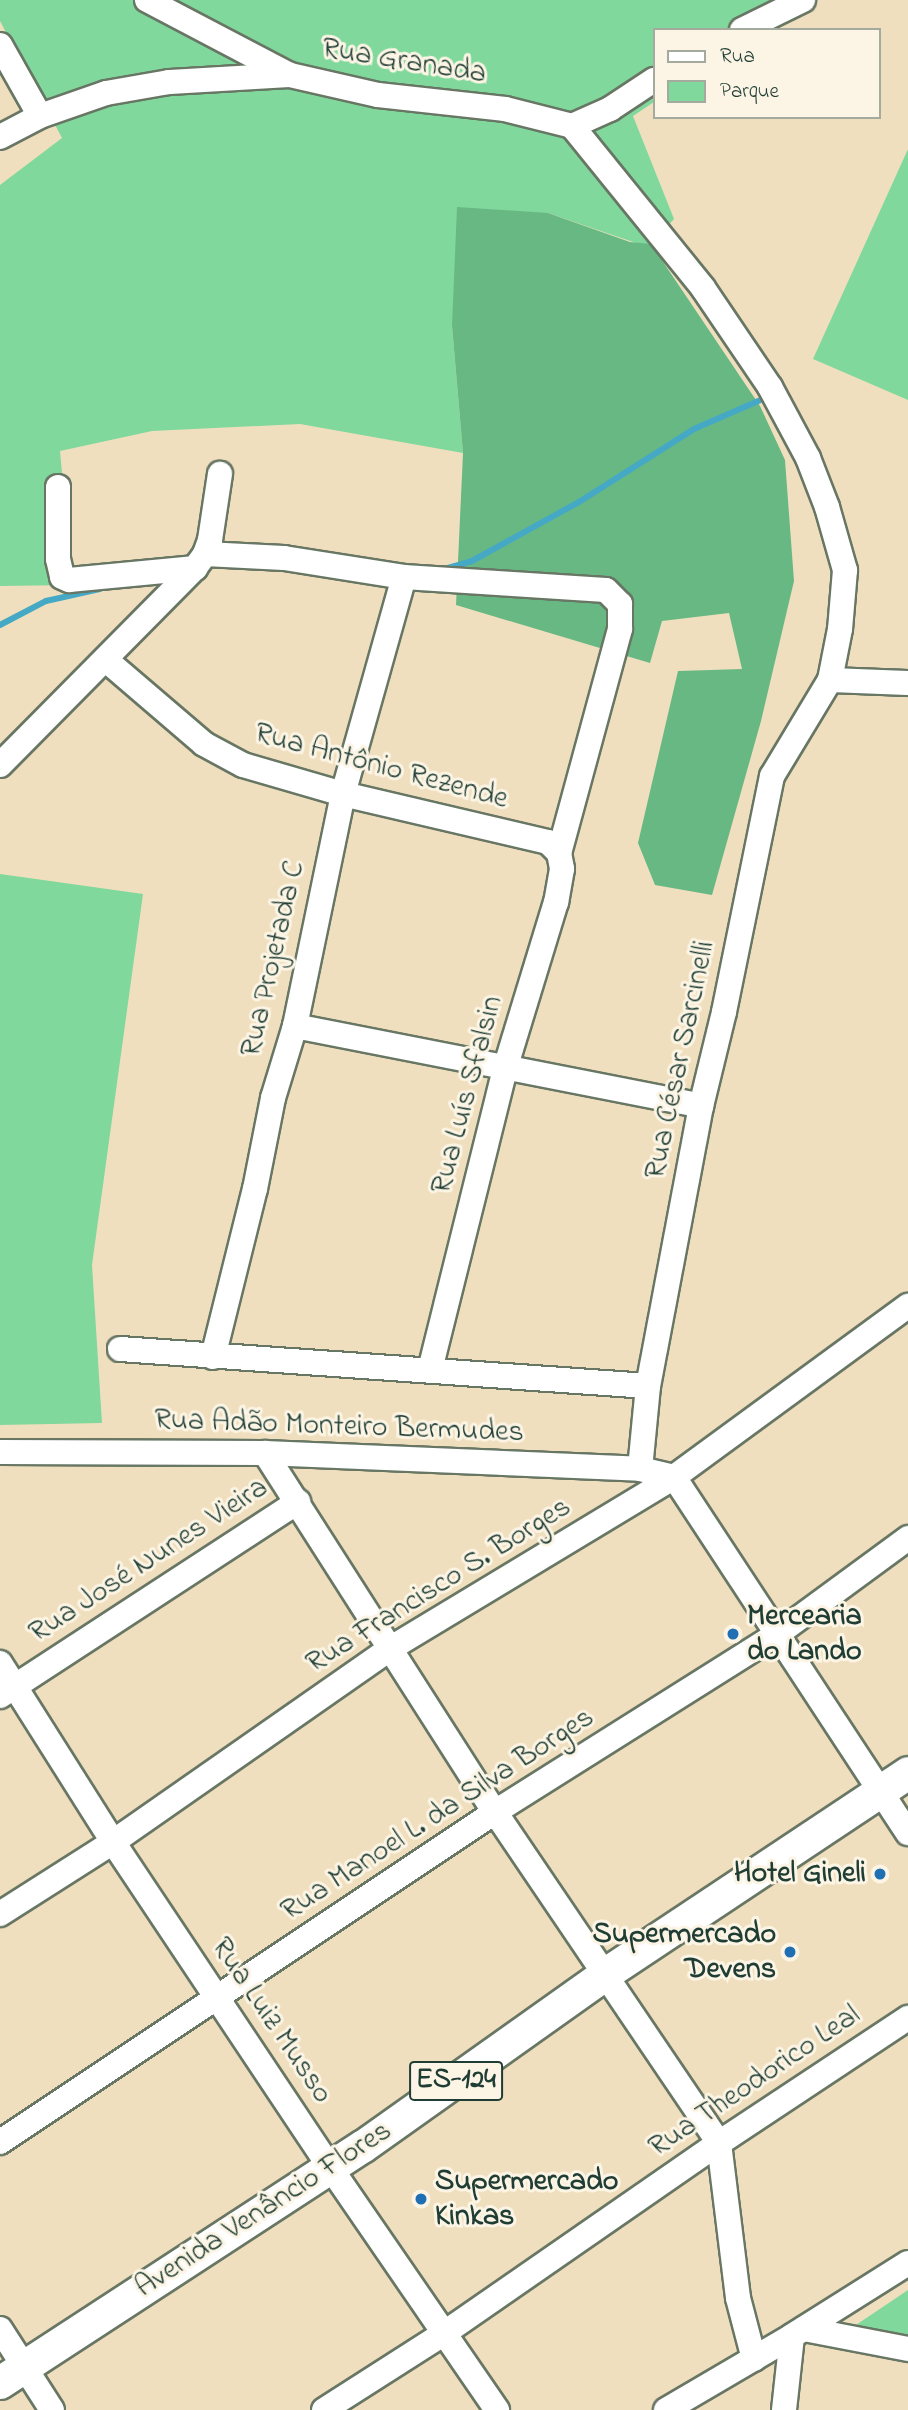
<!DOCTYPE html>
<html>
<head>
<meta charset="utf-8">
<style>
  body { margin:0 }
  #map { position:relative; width:908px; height:2410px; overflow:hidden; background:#f0dfbe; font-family:"Indie Flower",sans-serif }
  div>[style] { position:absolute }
  .green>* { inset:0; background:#80d89c }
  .forest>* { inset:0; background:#68b884 }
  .stream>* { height:6px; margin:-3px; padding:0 3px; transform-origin:3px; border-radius:3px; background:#45a9c5 }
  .roads { filter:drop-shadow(2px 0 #687664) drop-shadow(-2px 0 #687664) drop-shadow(0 2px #687664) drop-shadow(0 -2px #687664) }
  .minor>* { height:24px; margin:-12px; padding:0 12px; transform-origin:12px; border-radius:12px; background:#fff }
  .major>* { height:32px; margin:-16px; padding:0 16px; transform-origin:16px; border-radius:16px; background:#fff }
  .dots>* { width:19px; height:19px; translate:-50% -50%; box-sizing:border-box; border:4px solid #fcf5e5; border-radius:50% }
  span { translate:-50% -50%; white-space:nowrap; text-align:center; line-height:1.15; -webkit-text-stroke:6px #fcf5e5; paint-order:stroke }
  .shield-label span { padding:2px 5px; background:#fcf5e5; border:2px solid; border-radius:5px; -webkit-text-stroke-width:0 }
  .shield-label { font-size:28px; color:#1f3d34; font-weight:700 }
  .street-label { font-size:30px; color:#1f3d34 }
  .poi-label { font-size:30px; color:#1f3d34; font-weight:700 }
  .left { translate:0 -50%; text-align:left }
  .right { translate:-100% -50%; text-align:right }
  .legend { position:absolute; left:653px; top:28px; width:228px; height:91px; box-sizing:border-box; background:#fcf5e5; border:2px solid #a4ab9e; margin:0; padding:9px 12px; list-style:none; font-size:21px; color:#1f3d34 }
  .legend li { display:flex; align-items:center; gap:14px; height:35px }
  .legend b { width:35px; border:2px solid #a4ab9e }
</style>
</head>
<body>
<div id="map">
  <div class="green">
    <i style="clip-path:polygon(0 0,814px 0,767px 30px,654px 30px,654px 102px,633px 116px,674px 219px,651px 244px,639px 244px,548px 213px,452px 326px,463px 453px,300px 424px,152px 431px,60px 451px,72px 585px,0 586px,0 185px,62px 138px,0 21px)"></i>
    <i style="clip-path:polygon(908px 149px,908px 400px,813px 359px)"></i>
    <i style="clip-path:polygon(0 874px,143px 894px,92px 1265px,102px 1423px,0 1425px)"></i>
    <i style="clip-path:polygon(908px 2290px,908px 2342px,847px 2331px)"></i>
  </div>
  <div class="forest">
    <i style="clip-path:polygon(457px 207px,548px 213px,630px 242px,651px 244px,760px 406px,785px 460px,794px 581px,761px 721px,712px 895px,655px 885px,638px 843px,678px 671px,742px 669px,729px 613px,662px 621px,650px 663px,456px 605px,463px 453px,452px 326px)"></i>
  </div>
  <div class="stream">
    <i style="left:441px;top:570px;width:32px;rotate:-16deg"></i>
    <i style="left:472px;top:561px;width:122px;rotate:-28.9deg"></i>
    <i style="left:579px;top:502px;width:136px;rotate:-32.4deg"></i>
    <i style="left:694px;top:429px;width:75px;rotate:-23.5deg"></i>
    <i style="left:0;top:625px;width:52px;rotate:-27.6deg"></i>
    <i style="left:46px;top:601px;width:55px;rotate:-12.5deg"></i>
  </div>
  <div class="roads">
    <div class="minor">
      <i style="left:147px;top:0;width:161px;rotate:27.7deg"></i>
      <i style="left:290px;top:75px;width:90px;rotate:12.8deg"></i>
      <i style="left:378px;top:95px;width:128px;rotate:6.3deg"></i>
      <i style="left:505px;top:109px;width:69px;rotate:14.2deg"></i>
      <i style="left:572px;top:126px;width:42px;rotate:-24.1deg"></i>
      <i style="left:610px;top:109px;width:53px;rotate:-33.4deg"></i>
      <i style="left:742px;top:30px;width:68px;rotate:-26.2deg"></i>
      <i style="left:0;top:45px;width:81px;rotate:60.6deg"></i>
      <i style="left:572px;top:126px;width:208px;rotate:51deg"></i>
      <i style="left:703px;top:288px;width:120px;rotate:55.9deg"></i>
      <i style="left:770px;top:387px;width:81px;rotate:61.8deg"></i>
      <i style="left:808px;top:458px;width:53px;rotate:68.8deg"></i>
      <i style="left:827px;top:507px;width:66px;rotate:74.1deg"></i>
      <i style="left:845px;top:570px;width:59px;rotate:94.8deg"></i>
      <i style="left:840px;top:629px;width:52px;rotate:101.1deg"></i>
      <i style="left:830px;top:680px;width:112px;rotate:121.1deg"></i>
      <i style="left:772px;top:776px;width:241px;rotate:101.5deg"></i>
      <i style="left:724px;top:1012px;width:97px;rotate:103.7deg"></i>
      <i style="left:701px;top:1106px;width:285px;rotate:100.7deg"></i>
      <i style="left:648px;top:1386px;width:83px;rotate:95.5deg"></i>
      <i style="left:0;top:137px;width:45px;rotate:-27.7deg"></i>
      <i style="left:40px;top:116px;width:70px;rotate:-19.2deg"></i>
      <i style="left:106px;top:93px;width:64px;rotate:-9.9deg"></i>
      <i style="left:169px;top:82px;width:121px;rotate:-3.3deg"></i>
      <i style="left:58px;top:487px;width:72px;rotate:90deg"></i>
      <i style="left:58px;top:559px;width:18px;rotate:77deg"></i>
      <i style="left:62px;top:577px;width:8px;rotate:23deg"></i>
      <i style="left:69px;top:580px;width:127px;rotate:-5.4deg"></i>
      <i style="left:205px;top:554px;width:79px;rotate:2.9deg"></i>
      <i style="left:284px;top:558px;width:121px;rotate:9deg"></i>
      <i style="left:404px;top:577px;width:202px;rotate:3.7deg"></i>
      <i style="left:606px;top:590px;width:20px;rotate:45deg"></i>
      <i style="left:620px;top:604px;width:25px;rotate:90deg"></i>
      <i style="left:620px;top:629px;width:232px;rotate:105.2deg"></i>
      <i style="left:106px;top:660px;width:129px;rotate:40.6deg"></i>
      <i style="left:204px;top:744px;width:44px;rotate:28.3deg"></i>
      <i style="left:243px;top:765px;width:104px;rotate:16.2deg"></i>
      <i style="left:343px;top:794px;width:211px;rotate:13.2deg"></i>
      <i style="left:548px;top:842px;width:16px;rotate:45deg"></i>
      <i style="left:559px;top:853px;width:16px;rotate:79deg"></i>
      <i style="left:562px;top:869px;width:34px;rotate:100deg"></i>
      <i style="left:556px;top:902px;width:175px;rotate:107deg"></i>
      <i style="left:505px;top:1069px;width:309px;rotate:104deg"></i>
      <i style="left:830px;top:680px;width:78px;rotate:2.2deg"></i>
      <i style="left:0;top:765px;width:277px;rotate:-45.3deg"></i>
      <i style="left:195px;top:568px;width:17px;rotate:-54deg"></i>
      <i style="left:205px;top:554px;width:15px;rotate:-70deg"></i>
      <i style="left:210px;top:540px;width:67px;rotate:-81.4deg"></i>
      <i style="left:295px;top:1026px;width:414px;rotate:11.1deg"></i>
      <i style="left:120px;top:1349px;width:529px;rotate:4.01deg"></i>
      <i style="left:213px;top:1357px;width:173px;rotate:-76deg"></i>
      <i style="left:255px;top:1189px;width:93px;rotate:-78.8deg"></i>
      <i style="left:273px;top:1098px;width:75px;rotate:-73deg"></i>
      <i style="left:295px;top:1026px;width:237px;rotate:-78.3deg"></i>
      <i style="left:343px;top:794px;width:225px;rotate:-74.3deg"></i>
      <i style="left:0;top:1452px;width:265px;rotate:0.2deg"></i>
      <i style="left:265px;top:1453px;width:375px;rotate:2.4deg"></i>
      <i style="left:640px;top:1469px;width:35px;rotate:13deg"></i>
      <i style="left:674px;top:1477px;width:426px;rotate:56.7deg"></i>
      <i style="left:265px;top:1453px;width:426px;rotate:57.4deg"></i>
      <i style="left:495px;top:1812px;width:400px;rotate:55.9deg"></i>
      <i style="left:719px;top:2143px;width:156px;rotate:83deg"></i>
      <i style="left:738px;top:2298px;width:63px;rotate:75.3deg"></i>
      <i style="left:0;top:1663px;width:212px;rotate:57.7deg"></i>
      <i style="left:113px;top:1842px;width:391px;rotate:56.3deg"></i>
      <i style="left:330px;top:2167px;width:295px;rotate:55.5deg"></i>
      <i style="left:0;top:1696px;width:356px;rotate:-33.1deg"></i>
      <i style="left:0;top:1914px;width:134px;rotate:-32.5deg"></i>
      <i style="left:113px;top:1842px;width:339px;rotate:-34.9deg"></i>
      <i style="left:391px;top:1648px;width:331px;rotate:-31.1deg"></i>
      <i style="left:674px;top:1477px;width:290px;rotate:-36.2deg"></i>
      <i style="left:0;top:2142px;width:595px;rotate:-33.69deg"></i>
      <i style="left:495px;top:1812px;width:332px;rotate:-32.2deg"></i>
      <i style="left:776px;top:1635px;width:164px;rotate:-36.3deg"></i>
      <i style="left:0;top:2329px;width:96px;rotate:57.3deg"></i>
      <i style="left:804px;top:2329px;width:106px;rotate:10.9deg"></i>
      <i style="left:324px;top:2410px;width:141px;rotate:-32.6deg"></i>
      <i style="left:443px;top:2334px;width:336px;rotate:-34.7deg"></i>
      <i style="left:719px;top:2143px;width:227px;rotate:-33.5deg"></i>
      <i style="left:666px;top:2410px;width:146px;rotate:-30.4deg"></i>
      <i style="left:792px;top:2336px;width:137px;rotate:-32.2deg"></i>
      <i style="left:784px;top:2410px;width:74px;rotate:-83.8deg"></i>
    </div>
    <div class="major">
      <i style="left:0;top:2383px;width:434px;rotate:-33.1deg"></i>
      <i style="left:364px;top:2146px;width:297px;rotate:-35.4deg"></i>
      <i style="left:606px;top:1974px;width:363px;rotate:-33.6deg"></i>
    </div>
  </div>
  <div class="dots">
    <i style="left:733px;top:1634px;background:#1f6fb2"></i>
    <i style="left:880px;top:1874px;background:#1f6fb2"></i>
    <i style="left:790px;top:1952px;background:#1f6fb2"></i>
    <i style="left:421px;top:2199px;background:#1f6fb2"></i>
  </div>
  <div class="shield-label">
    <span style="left:456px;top:2081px">ES-124</span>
  </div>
  <div class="street-label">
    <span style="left:404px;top:62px;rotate:9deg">Rua Granada</span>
    <span style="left:381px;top:767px;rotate:15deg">Rua Antônio Rezende</span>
    <span style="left:274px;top:959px;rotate:-77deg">Rua Projetada C</span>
    <span style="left:681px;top:1060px;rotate:-78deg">Rua César Sarcinelli</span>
    <span style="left:468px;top:1095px;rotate:-75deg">Rua Luís Sfalsin</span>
    <span style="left:339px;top:1427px;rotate:2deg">Rua Adão Monteiro Bermudes</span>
    <span style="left:149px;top:1561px;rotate:-33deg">Rua José Nunes Vieira</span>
    <span style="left:439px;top:1586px;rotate:-32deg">Rua Francisco S. Borges</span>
    <span style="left:438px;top:1815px;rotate:-33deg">Rua Manoel L. da Silva Borges</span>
    <span style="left:271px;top:2021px;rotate:56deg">Rua Luiz Musso</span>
    <span style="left:755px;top:2082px;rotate:-34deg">Rua Theodorico Leal</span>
    <span style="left:264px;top:2210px;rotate:-33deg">Avenida Venâncio Flores</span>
  </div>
  <div class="poi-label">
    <span class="left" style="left:747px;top:1634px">Mercearia<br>do Lando</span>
    <span class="right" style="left:866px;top:1874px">Hotel Gineli</span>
    <span class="right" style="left:776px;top:1952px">Supermercado<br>Devens</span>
    <span class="left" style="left:435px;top:2199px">Supermercado<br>Kinkas</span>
  </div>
  <ul class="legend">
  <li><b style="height:9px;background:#fff"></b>Rua</li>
  <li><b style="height:19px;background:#80d89c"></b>Parque</li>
  </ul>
</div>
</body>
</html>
